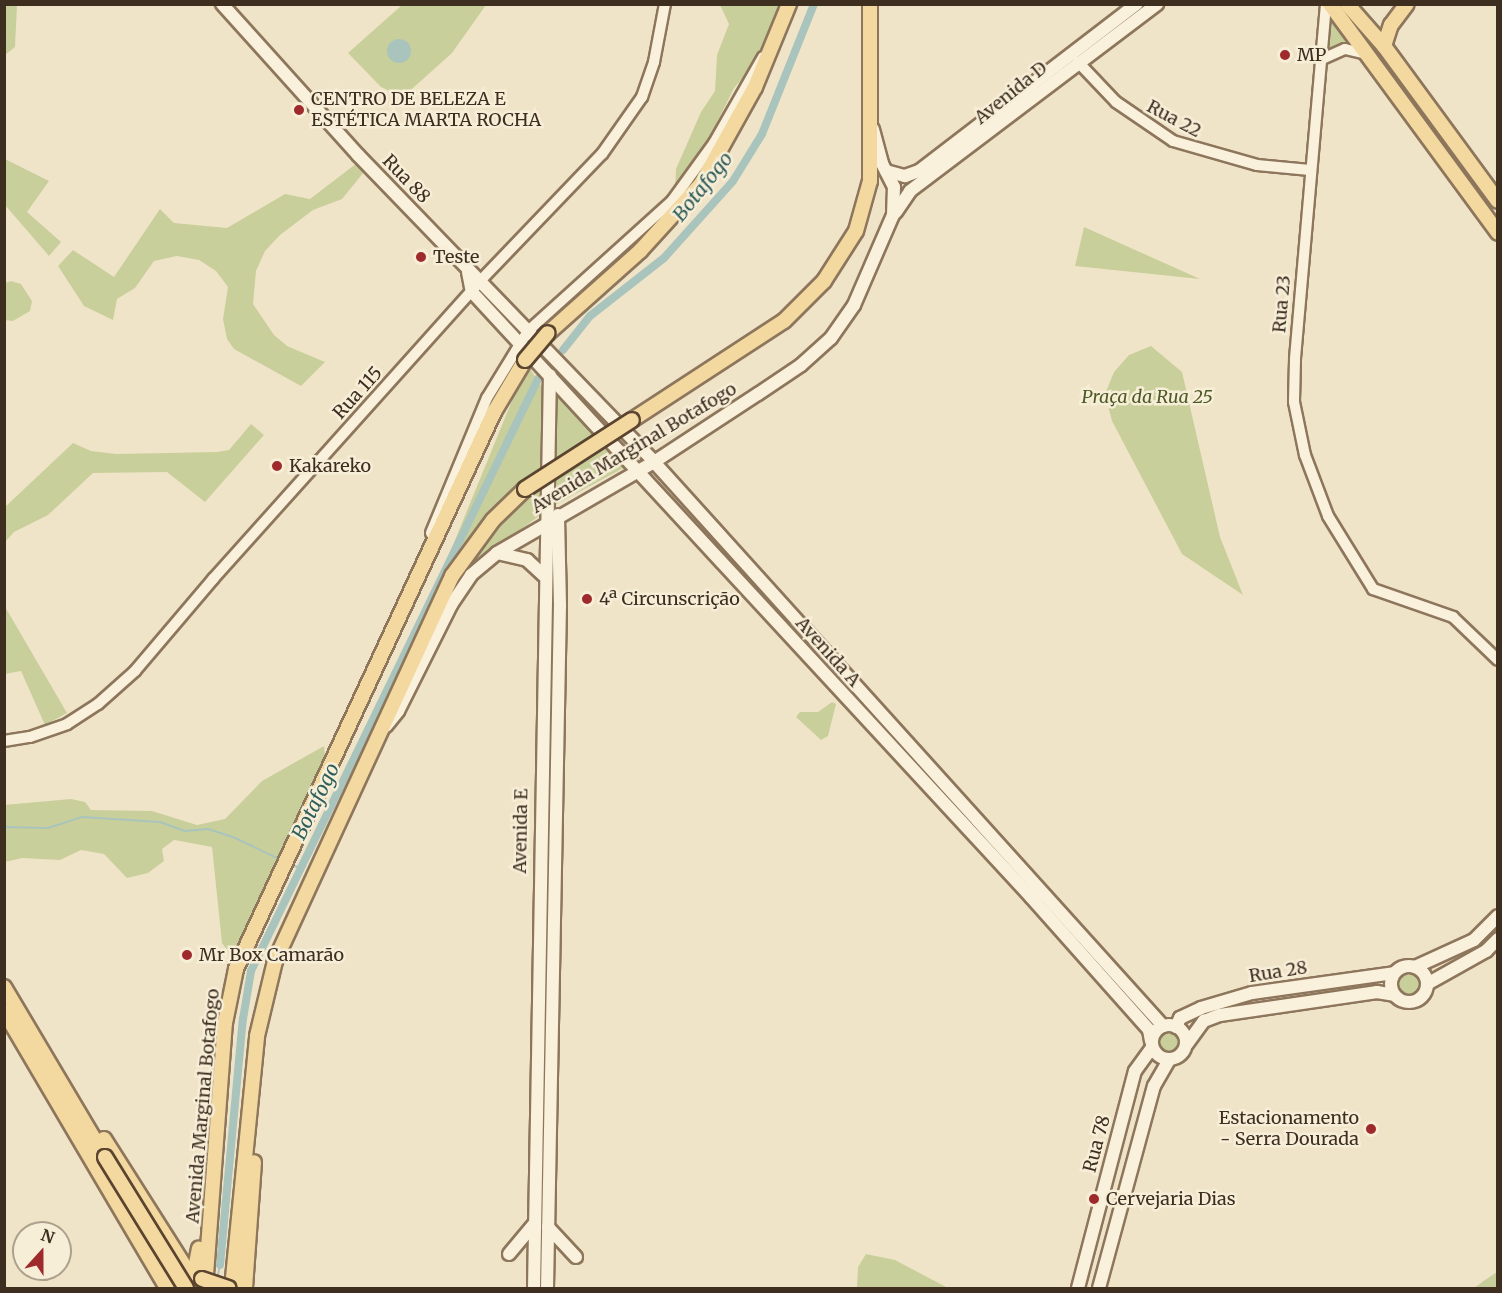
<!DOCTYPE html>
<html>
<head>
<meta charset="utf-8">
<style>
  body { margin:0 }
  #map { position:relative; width:1502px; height:1293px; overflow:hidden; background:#f0e4c8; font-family:Merriweather,serif }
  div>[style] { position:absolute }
  .green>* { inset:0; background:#c9cf9b }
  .round { border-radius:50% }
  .water>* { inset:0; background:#a9c4bc }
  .stream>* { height:2px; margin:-1px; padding:0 1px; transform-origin:1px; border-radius:1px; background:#a9c4bc }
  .canal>* { height:8px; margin:-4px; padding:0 4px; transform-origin:4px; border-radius:4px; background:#a9c4bc }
  .roads { filter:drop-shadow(2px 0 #8d765c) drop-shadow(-2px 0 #8d765c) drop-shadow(0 2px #8d765c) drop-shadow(0 -2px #8d765c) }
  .tertiary>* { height:10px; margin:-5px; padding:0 5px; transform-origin:5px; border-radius:5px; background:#faf1dc }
  .secondary>* { height:12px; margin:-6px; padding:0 6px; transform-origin:6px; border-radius:6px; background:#faf1dc }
  .secondary>.ring { margin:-6px; padding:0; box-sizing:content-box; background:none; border:12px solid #faf1dc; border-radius:50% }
  .primary>* { height:14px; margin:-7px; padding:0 7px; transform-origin:7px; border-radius:7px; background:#f3d9a0 }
  .bridges { filter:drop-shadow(2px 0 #5b4430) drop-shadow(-2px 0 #5b4430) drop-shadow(0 2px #5b4430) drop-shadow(0 -2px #5b4430) }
  .primary-bridge>* { height:14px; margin:-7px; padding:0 7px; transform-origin:7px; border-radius:7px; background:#f3d9a0 }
  .dots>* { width:16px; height:16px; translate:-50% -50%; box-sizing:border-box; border:3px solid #f7eed8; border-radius:50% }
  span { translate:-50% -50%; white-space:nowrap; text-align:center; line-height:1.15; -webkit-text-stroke:5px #f7eed8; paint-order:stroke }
  .poi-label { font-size:18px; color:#3d2e20 }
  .left { translate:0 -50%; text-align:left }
  .right { translate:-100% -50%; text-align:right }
  .street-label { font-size:18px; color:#3d2e20 }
  .park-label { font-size:18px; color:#4d5a26; font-style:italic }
  .water-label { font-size:20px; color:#2f5d5a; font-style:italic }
  .frame { position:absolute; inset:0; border:6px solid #3d2e20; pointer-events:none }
  .north { position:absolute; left:12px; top:1221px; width:60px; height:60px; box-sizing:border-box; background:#f7eed8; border:2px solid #ada18e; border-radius:50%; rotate:21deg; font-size:16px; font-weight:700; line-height:24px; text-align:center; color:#3d2e20 }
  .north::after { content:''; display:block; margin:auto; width:21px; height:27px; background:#9e2a2b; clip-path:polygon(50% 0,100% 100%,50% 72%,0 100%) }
</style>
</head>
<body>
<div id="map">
  <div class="green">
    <i style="clip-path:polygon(5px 4px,17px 5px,15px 47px,5px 55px)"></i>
    <i style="clip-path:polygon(402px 5px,486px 5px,452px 53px,403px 97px,381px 87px,348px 53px)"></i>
    <i style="clip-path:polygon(720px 5px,789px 5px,770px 47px,734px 88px,704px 149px,675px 189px,676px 169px,701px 112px,715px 91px,717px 55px,729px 24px)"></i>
    <i style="clip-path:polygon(1328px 9px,1356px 45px,1323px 52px)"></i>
    <i style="clip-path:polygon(5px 159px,49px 181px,27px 212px,61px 242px,49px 256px,5px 205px)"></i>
    <i style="clip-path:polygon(357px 163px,364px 172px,342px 199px,313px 210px,280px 235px,265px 251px,256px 271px,253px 304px,274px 335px,287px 346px,325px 362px,301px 386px,234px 349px,227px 339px,223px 319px,228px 287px,216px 271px,199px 260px,177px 256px,154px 261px,135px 288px,117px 299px,113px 320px,84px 306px,58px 266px,73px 250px,114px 277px,160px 209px,174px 223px,227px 228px,285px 194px,310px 199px)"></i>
    <i style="clip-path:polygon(1084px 227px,1200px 279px,1075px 266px)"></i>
    <i style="clip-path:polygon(11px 281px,21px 284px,32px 301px,30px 311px,13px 321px,4px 320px,5px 283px)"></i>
    <i style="clip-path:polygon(1151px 346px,1182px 372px,1220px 537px,1243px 595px,1182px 554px,1112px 421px,1105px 394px,1114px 372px,1129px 355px)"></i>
    <i style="clip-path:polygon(527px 364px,542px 387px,539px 516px,475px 563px,444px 567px)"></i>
    <i style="clip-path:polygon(555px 391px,629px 465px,555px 505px)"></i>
    <i style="clip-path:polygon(251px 424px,264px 435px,205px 502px,167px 472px,93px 473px,48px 515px,14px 532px,5px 542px,5px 507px,73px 443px,91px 451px,116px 454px,217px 452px,229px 450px)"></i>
    <i style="clip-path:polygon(4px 605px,67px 713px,45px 725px,21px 671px,5px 674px)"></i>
    <i style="clip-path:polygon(832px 702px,836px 704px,828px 736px,821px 740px,796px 717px,800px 712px,818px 712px)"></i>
    <i style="clip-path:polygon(324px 746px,325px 756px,239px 944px,235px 961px,222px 943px,212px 847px,174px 840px,162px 849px,164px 861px,148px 873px,127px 878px,104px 854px,81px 850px,60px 860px,22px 858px,5px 862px,4px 805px,71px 799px,85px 802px,91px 810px,152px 811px,197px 825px,225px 819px,262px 781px)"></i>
    <i class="round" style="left:1398px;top:973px;width:22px;height:22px"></i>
    <i class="round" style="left:1159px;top:1033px;width:20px;height:20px"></i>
    <i style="clip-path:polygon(866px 1254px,895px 1260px,948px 1288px,857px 1288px,858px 1267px)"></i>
    <i style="clip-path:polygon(1497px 1272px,1497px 1288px,1474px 1288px,1485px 1280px)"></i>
  </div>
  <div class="water">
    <i class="round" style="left:387px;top:39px;width:24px;height:24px"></i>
  </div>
  <div class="stream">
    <i style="left:4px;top:827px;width:44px;rotate:1.3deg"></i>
    <i style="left:48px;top:828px;width:36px;rotate:-18deg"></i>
    <i style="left:82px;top:817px;width:78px;rotate:3.7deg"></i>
    <i style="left:160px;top:822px;width:27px;rotate:20deg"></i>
    <i style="left:185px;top:831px;width:23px;rotate:-5deg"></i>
    <i style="left:208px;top:829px;width:26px;rotate:18deg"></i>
    <i style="left:233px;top:837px;width:49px;rotate:25.5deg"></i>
    <i style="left:294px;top:866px;width:4px;rotate:14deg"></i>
    <i style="left:217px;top:1280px;width:15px;rotate:-79deg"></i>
  </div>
  <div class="canal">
    <i style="left:563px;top:350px;width:43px;rotate:-51.5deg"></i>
    <i style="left:590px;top:316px;width:94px;rotate:-38.1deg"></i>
    <i style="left:664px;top:258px;width:103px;rotate:-48.1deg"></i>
    <i style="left:733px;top:181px;width:55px;rotate:-58.3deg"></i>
    <i style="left:762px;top:134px;width:140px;rotate:-68.2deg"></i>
    <i style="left:220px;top:1265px;width:247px;rotate:-84.7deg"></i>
    <i style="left:243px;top:1019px;width:49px;rotate:-80.5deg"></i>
    <i style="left:251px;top:971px;width:658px;rotate:-64.14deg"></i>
  </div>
  <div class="roads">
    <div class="tertiary">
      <i style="left:1326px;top:4px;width:357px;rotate:95deg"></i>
      <i style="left:1295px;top:360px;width:42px;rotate:91.4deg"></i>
      <i style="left:1294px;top:402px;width:54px;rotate:78.3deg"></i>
      <i style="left:1305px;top:455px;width:65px;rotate:69.3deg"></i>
      <i style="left:1328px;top:516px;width:86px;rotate:58.3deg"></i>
      <i style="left:1373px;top:589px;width:85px;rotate:19.3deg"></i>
      <i style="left:1453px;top:617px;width:62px;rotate:43.7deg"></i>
      <i style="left:1320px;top:60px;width:27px;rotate:-24deg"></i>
      <i style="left:1345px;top:49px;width:22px;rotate:13deg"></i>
      <i style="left:1078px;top:62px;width:55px;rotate:46.5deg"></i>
      <i style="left:1116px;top:102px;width:69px;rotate:34.4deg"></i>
      <i style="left:1173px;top:141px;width:87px;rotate:15.9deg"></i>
      <i style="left:1257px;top:165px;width:53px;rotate:5.4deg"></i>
      <i style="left:431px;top:533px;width:146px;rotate:-67.5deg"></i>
      <i style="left:487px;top:398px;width:79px;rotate:-58.5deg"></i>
      <i style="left:528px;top:331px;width:194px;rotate:-42.1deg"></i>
      <i style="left:672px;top:201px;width:72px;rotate:-54.1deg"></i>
      <i style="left:714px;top:143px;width:99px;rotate:-60.3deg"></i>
      <i style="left:4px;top:741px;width:26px;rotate:-9deg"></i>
      <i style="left:30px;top:737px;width:39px;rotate:-19deg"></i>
      <i style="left:67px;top:724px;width:37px;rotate:-33deg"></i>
      <i style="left:98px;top:704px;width:50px;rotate:-41.7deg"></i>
      <i style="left:135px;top:671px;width:121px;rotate:-49.7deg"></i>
      <i style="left:213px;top:579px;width:402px;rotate:-48.1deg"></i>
      <i style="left:481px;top:280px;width:175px;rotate:-46.2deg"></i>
      <i style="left:602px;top:154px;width:70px;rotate:-54.9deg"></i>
      <i style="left:642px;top:97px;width:37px;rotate:-71deg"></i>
      <i style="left:654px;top:62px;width:59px;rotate:-79.3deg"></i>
    </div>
    <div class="secondary">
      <i style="left:222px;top:4px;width:203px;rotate:48deg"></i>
      <i style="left:358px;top:155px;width:426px;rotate:46deg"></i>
      <i style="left:654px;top:462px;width:760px;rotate:47.93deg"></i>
      <i style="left:886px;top:171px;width:20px;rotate:15deg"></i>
      <i style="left:905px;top:176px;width:15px;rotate:-20deg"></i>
      <i style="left:919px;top:171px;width:275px;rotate:-37.5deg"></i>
      <i style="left:896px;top:212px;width:25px;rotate:-56deg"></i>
      <i style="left:910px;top:191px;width:310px;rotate:-37.1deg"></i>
      <i style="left:468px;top:272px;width:20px;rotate:79deg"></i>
      <i style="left:472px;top:292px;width:824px;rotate:47.26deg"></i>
      <i style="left:1031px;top:897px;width:178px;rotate:48.4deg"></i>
      <i style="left:1149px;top:1030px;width:11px;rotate:80deg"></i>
      <i style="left:497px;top:553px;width:31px;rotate:13deg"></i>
      <i style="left:527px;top:560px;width:23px;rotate:43deg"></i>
      <i style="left:386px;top:726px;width:19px;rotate:-51deg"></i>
      <i style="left:398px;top:711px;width:119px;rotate:-63.4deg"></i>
      <i style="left:451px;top:605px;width:36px;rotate:-56deg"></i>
      <i style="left:471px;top:575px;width:34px;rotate:-40deg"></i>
      <i style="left:497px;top:553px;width:181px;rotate:-30.1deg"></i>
      <i style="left:654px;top:462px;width:124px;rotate:-33.2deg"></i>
      <i style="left:758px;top:394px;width:52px;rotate:-34deg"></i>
      <i style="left:801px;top:365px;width:40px;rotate:-42deg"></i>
      <i style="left:831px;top:338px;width:40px;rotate:-55.1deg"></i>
      <i style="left:854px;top:305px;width:98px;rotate:-66.6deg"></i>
      <i style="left:893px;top:215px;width:28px;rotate:-88deg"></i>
      <i style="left:894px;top:187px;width:27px;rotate:-117deg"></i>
      <i style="left:882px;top:163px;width:35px;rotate:-105deg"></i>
      <i class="ring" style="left:1391px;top:966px;width:24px;height:24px"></i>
      <i style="left:1415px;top:967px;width:65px;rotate:-24.6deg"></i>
      <i style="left:1474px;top:940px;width:34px;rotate:-45deg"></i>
      <i style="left:1427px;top:984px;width:68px;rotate:-29.2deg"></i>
      <i style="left:1486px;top:951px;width:17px;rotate:-45deg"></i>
      <i class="ring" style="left:1152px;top:1025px;width:22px;height:22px"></i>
      <i style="left:1176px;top:1027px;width:10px;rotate:-66deg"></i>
      <i style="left:1180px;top:1018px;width:23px;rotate:-25deg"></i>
      <i style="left:1201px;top:1008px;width:53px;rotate:-16.4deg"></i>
      <i style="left:1252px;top:993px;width:143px;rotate:-8deg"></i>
      <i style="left:1187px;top:1044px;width:29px;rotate:-54deg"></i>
      <i style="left:1204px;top:1021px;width:17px;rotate:-21deg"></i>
      <i style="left:1220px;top:1015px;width:159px;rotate:-8.3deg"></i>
      <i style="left:1377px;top:992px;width:17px;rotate:10deg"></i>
      <i style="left:548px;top:1227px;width:41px;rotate:47deg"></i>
      <i style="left:509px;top:1254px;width:39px;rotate:-50deg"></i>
      <i style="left:534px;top:1288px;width:913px;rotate:-89deg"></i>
      <i style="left:547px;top:1288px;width:683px;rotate:-88.91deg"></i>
      <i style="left:560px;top:605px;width:90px;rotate:-91.3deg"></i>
      <i style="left:1078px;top:1288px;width:224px;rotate:-75.3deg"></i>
      <i style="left:1135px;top:1071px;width:29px;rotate:-54deg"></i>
      <i style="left:1099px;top:1288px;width:209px;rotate:-74.8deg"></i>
      <i style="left:1154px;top:1086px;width:30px;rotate:-60deg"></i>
    </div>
    <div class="primary">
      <i style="left:1330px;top:4px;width:284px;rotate:53.7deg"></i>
      <i style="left:1347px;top:4px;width:56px;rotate:48.6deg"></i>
      <i style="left:1384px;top:46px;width:192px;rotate:53.7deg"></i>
      <i style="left:1384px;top:46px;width:22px;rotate:-72deg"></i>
      <i style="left:1391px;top:25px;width:26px;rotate:-53deg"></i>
      <i style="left:548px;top:333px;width:123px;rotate:-41.7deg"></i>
      <i style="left:640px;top:251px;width:91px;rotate:-47.7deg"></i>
      <i style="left:701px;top:184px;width:111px;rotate:-60.9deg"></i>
      <i style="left:755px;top:87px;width:90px;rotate:-67.7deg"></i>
      <i style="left:632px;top:420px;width:181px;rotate:-33.1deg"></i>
      <i style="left:784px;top:321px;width:57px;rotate:-45deg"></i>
      <i style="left:824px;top:281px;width:59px;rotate:-57.4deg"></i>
      <i style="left:856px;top:231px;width:52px;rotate:-74.4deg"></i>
      <i style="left:870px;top:181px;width:177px;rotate:-90deg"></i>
      <i style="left:4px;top:987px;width:198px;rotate:59.3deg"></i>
      <i style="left:4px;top:1011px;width:321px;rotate:59.5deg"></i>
      <i style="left:104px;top:1139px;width:166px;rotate:57.6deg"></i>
      <i style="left:193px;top:1279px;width:31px;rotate:-79deg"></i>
      <i style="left:205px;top:1288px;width:266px;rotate:-85.7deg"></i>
      <i style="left:225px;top:1023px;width:55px;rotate:-78.5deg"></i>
      <i style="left:236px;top:969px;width:614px;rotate:-65.15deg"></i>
      <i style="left:494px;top:412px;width:61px;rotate:-59.2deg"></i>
      <i style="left:232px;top:1288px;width:253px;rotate:-84.3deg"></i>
      <i style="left:257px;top:1036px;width:77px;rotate:-76.5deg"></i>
      <i style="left:275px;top:961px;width:424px;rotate:-65.3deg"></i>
      <i style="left:452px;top:576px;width:69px;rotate:-53.8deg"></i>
      <i style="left:493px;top:520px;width:45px;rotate:-44.1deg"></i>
      <i style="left:245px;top:1288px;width:126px;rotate:-85.9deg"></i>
    </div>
  </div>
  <div class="bridges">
    <div class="primary-bridge">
      <i style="left:525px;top:360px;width:35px;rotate:-50deg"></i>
      <i style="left:525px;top:489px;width:127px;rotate:-32.8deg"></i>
      <i style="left:105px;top:1157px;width:154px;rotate:58.3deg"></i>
      <i style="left:202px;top:1279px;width:28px;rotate:19deg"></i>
    </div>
  </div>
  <div class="dots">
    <i style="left:1285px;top:55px;background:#9e2a2b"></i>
    <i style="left:299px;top:110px;background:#9e2a2b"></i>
    <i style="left:421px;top:257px;background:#9e2a2b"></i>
    <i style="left:277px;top:466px;background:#9e2a2b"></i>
    <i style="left:587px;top:599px;background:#9e2a2b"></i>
    <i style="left:187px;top:955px;background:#9e2a2b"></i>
    <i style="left:1371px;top:1129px;background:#9e2a2b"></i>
    <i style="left:1094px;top:1199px;background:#9e2a2b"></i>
  </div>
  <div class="poi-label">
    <span class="left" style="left:1297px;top:55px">MP</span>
    <span class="left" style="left:311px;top:110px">CENTRO DE BELEZA E<br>ESTÉTICA MARTA ROCHA</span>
    <span class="left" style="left:433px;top:257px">Teste</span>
    <span class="left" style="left:289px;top:466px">Kakareko</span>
    <span class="left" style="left:599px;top:599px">4ª Circunscrição</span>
    <span class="left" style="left:199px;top:955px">Mr Box Camarão</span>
    <span class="right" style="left:1359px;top:1129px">Estacionamento<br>- Serra Dourada</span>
    <span class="left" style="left:1106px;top:1199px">Cervejaria Dias</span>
  </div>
  <div class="street-label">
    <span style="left:1011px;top:93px;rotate:-39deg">Avenida D</span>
    <span style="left:1174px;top:119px;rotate:28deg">Rua 22</span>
    <span style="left:406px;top:179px;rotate:46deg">Rua 88</span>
    <span style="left:1282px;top:304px;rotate:-85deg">Rua 23</span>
    <span style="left:358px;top:393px;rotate:-48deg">Rua 115</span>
    <span style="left:634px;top:448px;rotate:-31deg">Avenida Marginal Botafogo</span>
    <span style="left:828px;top:652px;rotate:48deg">Avenida A</span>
    <span style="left:521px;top:831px;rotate:-89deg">Avenida E</span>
    <span style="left:1278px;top:972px;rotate:-9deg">Rua 28</span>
    <span style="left:203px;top:1106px;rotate:-85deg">Avenida Marginal Botafogo</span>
    <span style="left:1097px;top:1144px;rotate:-75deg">Rua 78</span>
  </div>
  <div class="park-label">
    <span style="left:1147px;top:397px">Praça da Rua 25</span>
  </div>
  <div class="water-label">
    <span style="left:702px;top:186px;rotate:-51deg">Botafogo</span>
    <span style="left:315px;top:801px;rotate:-64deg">Botafogo</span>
  </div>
  <div class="frame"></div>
  <div class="north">N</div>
</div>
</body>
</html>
